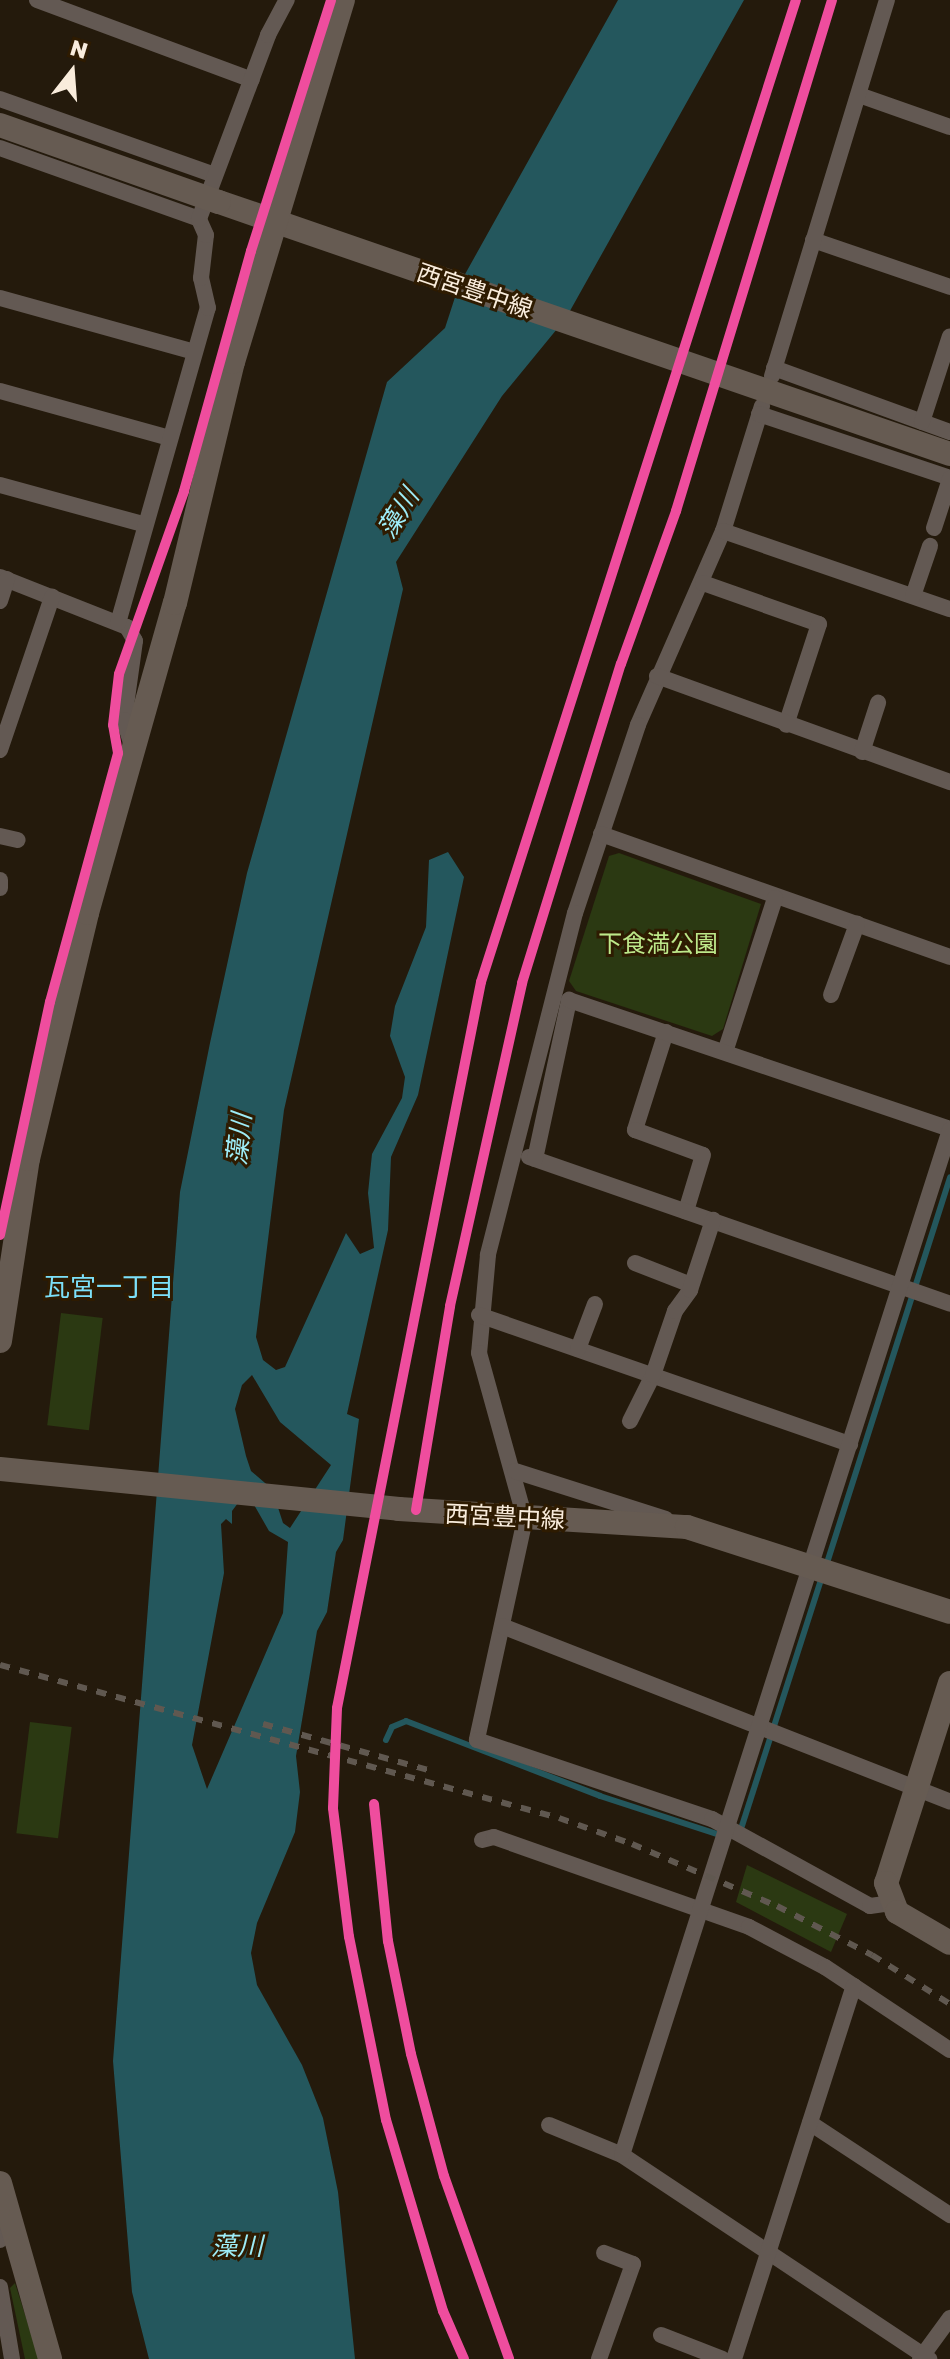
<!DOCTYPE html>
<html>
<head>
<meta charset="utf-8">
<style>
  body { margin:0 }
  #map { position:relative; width:950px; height:2359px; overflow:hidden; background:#241a0c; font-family:"Golos Text","Noto Sans JP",sans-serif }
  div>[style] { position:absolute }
  .green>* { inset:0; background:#2b3912; transform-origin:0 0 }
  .water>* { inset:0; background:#24575d }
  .stream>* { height:6px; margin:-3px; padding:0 3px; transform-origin:3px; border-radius:3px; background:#24575d }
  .street>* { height:16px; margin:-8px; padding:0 8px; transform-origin:8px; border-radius:8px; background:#635953 }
  .secondary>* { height:24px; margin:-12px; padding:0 12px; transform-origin:12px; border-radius:12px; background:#665b52 }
  .rail>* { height:6px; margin-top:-3px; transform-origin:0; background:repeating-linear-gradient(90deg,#605850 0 10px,transparent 0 20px) }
  .secondary-bridge>* { height:24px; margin:-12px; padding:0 12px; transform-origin:12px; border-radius:12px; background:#665b52 }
  .cycleway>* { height:10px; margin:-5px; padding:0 5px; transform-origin:5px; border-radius:5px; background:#ef4d9e }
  span { translate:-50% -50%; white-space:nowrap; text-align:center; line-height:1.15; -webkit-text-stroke:6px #2e1b01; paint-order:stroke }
  .street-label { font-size:24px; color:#f9ecdc }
  .park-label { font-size:24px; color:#bde88a }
  .water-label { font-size:26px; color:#9decf7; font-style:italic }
  .neighbourhood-label { font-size:26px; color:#7ce0f9 }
  .north { position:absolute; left:32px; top:32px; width:80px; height:80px; -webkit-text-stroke:6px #2e1b01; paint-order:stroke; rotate:17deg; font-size:22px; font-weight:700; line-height:32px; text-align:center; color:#f9ecdc }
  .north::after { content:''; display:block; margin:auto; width:28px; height:36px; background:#f9ecdc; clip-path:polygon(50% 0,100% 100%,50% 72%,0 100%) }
</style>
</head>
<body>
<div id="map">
  <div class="green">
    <i style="clip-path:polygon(619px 853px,761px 904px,723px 1029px,712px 1036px,576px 991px,569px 981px,609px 856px)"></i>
    <i style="left:61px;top:1313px;width:42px;height:113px;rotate:7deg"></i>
    <i style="left:30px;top:1722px;width:42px;height:112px;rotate:7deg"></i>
    <i style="clip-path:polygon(747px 1865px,847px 1914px,831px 1952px,736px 1902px)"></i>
    <i style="clip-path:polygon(15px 2283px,39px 2359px,25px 2359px,10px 2288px)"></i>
  </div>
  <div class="water">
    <i style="clip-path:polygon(evenodd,618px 0,744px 0,566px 318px,502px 396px,396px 562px,403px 589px,284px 1110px,256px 1337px,263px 1360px,276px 1370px,285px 1367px,346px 1233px,360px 1254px,374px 1248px,368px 1193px,372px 1154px,402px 1098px,405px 1077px,390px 1036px,395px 1006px,426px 927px,429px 860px,448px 852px,464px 877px,418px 1095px,391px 1157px,388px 1230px,347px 1414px,359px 1419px,343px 1540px,336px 1552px,327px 1612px,317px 1631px,296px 1756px,300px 1792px,295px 1832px,257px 1923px,251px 1953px,257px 1985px,302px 2065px,323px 2118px,338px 2192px,355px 2359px,149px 2359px,132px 2292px,113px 2061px,180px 1192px,210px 1043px,247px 873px,387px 382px,445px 328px,459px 285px,618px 0,252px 1375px,280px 1422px,331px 1465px,290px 1528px,283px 1523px,272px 1489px,251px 1471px,246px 1456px,235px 1409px,242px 1385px,252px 1375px,618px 0,241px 1499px,253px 1503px,269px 1531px,288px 1542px,283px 1613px,207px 1789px,192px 1745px,224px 1573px,221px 1524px,226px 1519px,232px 1524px,232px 1511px,241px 1499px)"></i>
  </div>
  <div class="stream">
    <i style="left:826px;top:1566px;width:408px;rotate:-72.3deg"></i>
    <i style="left:386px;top:1740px;width:14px;rotate:-65deg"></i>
    <i style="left:392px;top:1727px;width:15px;rotate:-23deg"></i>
    <i style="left:406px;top:1721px;width:208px;rotate:21.1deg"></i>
    <i style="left:600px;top:1796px;width:129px;rotate:18deg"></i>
    <i style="left:740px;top:1832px;width:269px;rotate:-72.2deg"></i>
  </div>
  <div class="street">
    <i style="left:37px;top:0;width:229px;rotate:20.4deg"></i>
    <i style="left:859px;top:95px;width:96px;rotate:19.4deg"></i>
    <i style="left:0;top:99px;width:228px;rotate:19.5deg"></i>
    <i style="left:0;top:148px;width:211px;rotate:19.6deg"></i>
    <i style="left:813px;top:240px;width:145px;rotate:18.9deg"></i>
    <i style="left:0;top:298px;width:202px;rotate:15.5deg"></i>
    <i style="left:774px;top:368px;width:187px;rotate:20deg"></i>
    <i style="left:772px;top:376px;width:393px;rotate:-73deg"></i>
    <i style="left:0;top:391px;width:175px;rotate:15.5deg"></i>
    <i style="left:762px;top:406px;width:131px;rotate:107.3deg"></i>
    <i style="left:723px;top:531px;width:212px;rotate:113.7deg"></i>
    <i style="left:638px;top:725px;width:198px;rotate:108.5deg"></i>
    <i style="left:575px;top:913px;width:353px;rotate:104.3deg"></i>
    <i style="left:488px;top:1255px;width:98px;rotate:95.2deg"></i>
    <i style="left:479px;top:1353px;width:172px;rotate:74.5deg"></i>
    <i style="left:525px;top:1519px;width:226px;rotate:102.3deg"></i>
    <i style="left:477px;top:1740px;width:248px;rotate:18.6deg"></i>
    <i style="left:712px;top:1819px;width:180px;rotate:28.8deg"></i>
    <i style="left:870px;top:1906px;width:21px;rotate:-8deg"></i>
    <i style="left:759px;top:414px;width:201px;rotate:18.5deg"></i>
    <i style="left:922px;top:422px;width:90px;rotate:-72deg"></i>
    <i style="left:0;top:485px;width:148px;rotate:15.3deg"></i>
    <i style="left:934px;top:528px;width:52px;rotate:-71.9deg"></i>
    <i style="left:723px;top:531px;width:240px;rotate:19deg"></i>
    <i style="left:0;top:577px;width:136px;rotate:21.5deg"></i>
    <i style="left:127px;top:627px;width:16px;rotate:60deg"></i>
    <i style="left:135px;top:641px;width:80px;rotate:97.9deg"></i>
    <i style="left:124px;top:720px;width:34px;rotate:73deg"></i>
    <i style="left:703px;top:583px;width:123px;rotate:19.5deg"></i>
    <i style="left:819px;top:624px;width:106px;rotate:108.1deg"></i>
    <i style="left:913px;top:596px;width:53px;rotate:-71.2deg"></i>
    <i style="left:0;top:601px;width:23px;rotate:-72deg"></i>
    <i style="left:118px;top:623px;width:328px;rotate:-74.1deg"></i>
    <i style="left:208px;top:308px;width:31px;rotate:-103deg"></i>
    <i style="left:201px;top:278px;width:43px;rotate:-83.4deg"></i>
    <i style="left:206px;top:235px;width:17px;rotate:-114deg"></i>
    <i style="left:199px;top:219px;width:197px;rotate:-69.4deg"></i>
    <i style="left:268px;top:35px;width:40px;rotate:-62deg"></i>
    <i style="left:657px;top:676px;width:312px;rotate:19.9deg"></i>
    <i style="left:0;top:750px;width:162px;rotate:-71.2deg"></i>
    <i style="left:862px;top:752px;width:52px;rotate:-71.9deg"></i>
    <i style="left:601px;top:834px;width:370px;rotate:19.4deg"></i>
    <i style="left:0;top:836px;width:18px;rotate:13deg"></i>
    <i style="left:0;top:880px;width:8px;rotate:90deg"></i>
    <i style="left:831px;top:995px;width:76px;rotate:-69.9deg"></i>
    <i style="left:666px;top:1032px;width:103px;rotate:107.6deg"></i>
    <i style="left:635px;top:1130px;width:72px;rotate:20.2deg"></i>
    <i style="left:703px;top:1155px;width:59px;rotate:106.9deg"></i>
    <i style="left:725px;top:1052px;width:162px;rotate:-72deg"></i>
    <i style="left:529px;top:1157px;width:446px;rotate:19.2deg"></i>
    <i style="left:535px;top:1159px;width:163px;rotate:-77.9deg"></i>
    <i style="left:569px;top:1000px;width:402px;rotate:18.7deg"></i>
    <i style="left:635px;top:1263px;width:60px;rotate:21.4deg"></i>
    <i style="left:479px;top:1315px;width:393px;rotate:19.2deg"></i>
    <i style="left:578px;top:1349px;width:48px;rotate:-69.3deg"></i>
    <i style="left:630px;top:1421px;width:51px;rotate:-63.4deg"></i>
    <i style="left:653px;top:1375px;width:68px;rotate:-71deg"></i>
    <i style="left:675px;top:1311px;width:26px;rotate:-54deg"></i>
    <i style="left:690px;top:1290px;width:74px;rotate:-71.8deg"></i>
    <i style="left:515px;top:1471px;width:158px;rotate:17.6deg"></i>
    <i style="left:502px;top:1626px;width:481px;rotate:21.4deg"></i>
    <i style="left:482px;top:1840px;width:12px;rotate:-14deg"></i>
    <i style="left:494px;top:1837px;width:270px;rotate:19.4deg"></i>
    <i style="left:749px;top:1927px;width:86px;rotate:27.8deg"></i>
    <i style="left:825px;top:1967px;width:150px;rotate:33.6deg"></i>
    <i style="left:810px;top:2123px;width:168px;rotate:33.3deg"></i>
    <i style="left:549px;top:2125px;width:79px;rotate:22.3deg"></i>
    <i style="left:622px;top:2155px;width:369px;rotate:33.6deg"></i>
    <i style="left:622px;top:2155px;width:1076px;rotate:-72.26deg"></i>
    <i style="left:0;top:2240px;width:31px;rotate:-86deg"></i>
    <i style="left:0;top:2287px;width:73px;rotate:80.5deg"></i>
    <i style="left:661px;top:2335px;width:66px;rotate:21.2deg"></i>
    <i style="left:599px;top:2359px;width:101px;rotate:-70.3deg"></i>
    <i style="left:633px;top:2264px;width:31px;rotate:-159deg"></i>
    <i style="left:734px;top:2359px;width:392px;rotate:-72.2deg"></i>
    <i style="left:920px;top:2359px;width:51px;rotate:-53.8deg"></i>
  </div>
  <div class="secondary">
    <i style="left:219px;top:202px;width:773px;rotate:19.02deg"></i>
    <i style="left:0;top:1341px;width:184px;rotate:-81.3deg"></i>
    <i style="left:28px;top:1159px;width:253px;rotate:-76.5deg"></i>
    <i style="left:87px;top:913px;width:322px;rotate:-74.2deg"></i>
    <i style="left:175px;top:603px;width:248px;rotate:-76.5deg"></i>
    <i style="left:233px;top:362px;width:378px;rotate:-73.1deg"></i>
    <i style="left:0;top:1469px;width:401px;rotate:5.7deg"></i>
    <i style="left:399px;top:1509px;width:289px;rotate:3.6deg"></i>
    <i style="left:687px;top:1527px;width:276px;rotate:17.9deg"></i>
    <i style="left:950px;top:1683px;width:210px;rotate:107.7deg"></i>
    <i style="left:886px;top:1883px;width:31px;rotate:69deg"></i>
    <i style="left:897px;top:1912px;width:61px;rotate:30.3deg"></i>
    <i style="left:0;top:2183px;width:183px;rotate:74.1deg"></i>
  </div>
  <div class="rail">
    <i style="left:0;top:1665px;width:580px;rotate:15.31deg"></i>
    <i style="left:559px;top:1818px;width:77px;rotate:19.6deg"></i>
    <i style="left:632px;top:1844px;width:158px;rotate:23.2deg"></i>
    <i style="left:777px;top:1906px;width:107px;rotate:27.3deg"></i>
    <i style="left:872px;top:1955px;width:92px;rotate:32.1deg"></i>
    <i style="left:263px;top:1724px;width:171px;rotate:15.6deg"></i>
  </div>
  <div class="secondary-bridge">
    <i style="left:0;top:125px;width:232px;rotate:19.4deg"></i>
  </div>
  <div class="cycleway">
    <i style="left:0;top:1235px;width:238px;rotate:-77.9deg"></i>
    <i style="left:50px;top:1002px;width:258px;rotate:-74.7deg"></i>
    <i style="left:118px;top:753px;width:28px;rotate:-100deg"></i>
    <i style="left:113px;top:725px;width:51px;rotate:-83.3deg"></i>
    <i style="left:119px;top:674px;width:194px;rotate:-70.4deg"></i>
    <i style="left:184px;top:491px;width:249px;rotate:-74.4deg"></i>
    <i style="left:251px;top:251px;width:263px;rotate:-72.3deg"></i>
    <i style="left:416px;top:1510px;width:207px;rotate:-80.5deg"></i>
    <i style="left:450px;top:1306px;width:331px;rotate:-77.4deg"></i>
    <i style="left:522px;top:983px;width:334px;rotate:-72.8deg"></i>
    <i style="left:621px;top:664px;width:163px;rotate:-70.2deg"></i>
    <i style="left:676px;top:511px;width:534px;rotate:-73.02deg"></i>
    <i style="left:374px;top:1804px;width:138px;rotate:84.2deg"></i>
    <i style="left:388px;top:1941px;width:115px;rotate:78.5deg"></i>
    <i style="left:411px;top:2054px;width:126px;rotate:74.9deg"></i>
    <i style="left:444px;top:2176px;width:194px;rotate:70.4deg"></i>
    <i style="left:464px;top:2359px;width:52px;rotate:-113.6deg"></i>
    <i style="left:443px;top:2311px;width:199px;rotate:-106.6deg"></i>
    <i style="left:386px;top:2120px;width:187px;rotate:-101.4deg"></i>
    <i style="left:349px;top:1937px;width:130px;rotate:-97.1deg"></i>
    <i style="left:333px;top:1808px;width:100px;rotate:-87.7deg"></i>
    <i style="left:337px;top:1708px;width:740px;rotate:-78.78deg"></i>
    <i style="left:481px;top:982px;width:1031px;rotate:-72.22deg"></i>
  </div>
  <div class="street-label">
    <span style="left:475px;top:290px;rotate:19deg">西宮豊中線</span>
    <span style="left:505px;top:1516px;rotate:3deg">西宮豊中線</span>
  </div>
  <div class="park-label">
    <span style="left:658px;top:943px">下食満公園</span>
  </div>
  <div class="water-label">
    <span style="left:398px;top:513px;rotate:-58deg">藻川</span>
    <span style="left:239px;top:1139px;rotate:-84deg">藻川</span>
    <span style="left:237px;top:2246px">藻川</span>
  </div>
  <div class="neighbourhood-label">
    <span style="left:109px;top:1287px">瓦宮一丁目</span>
  </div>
  <div class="north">N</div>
</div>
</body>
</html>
